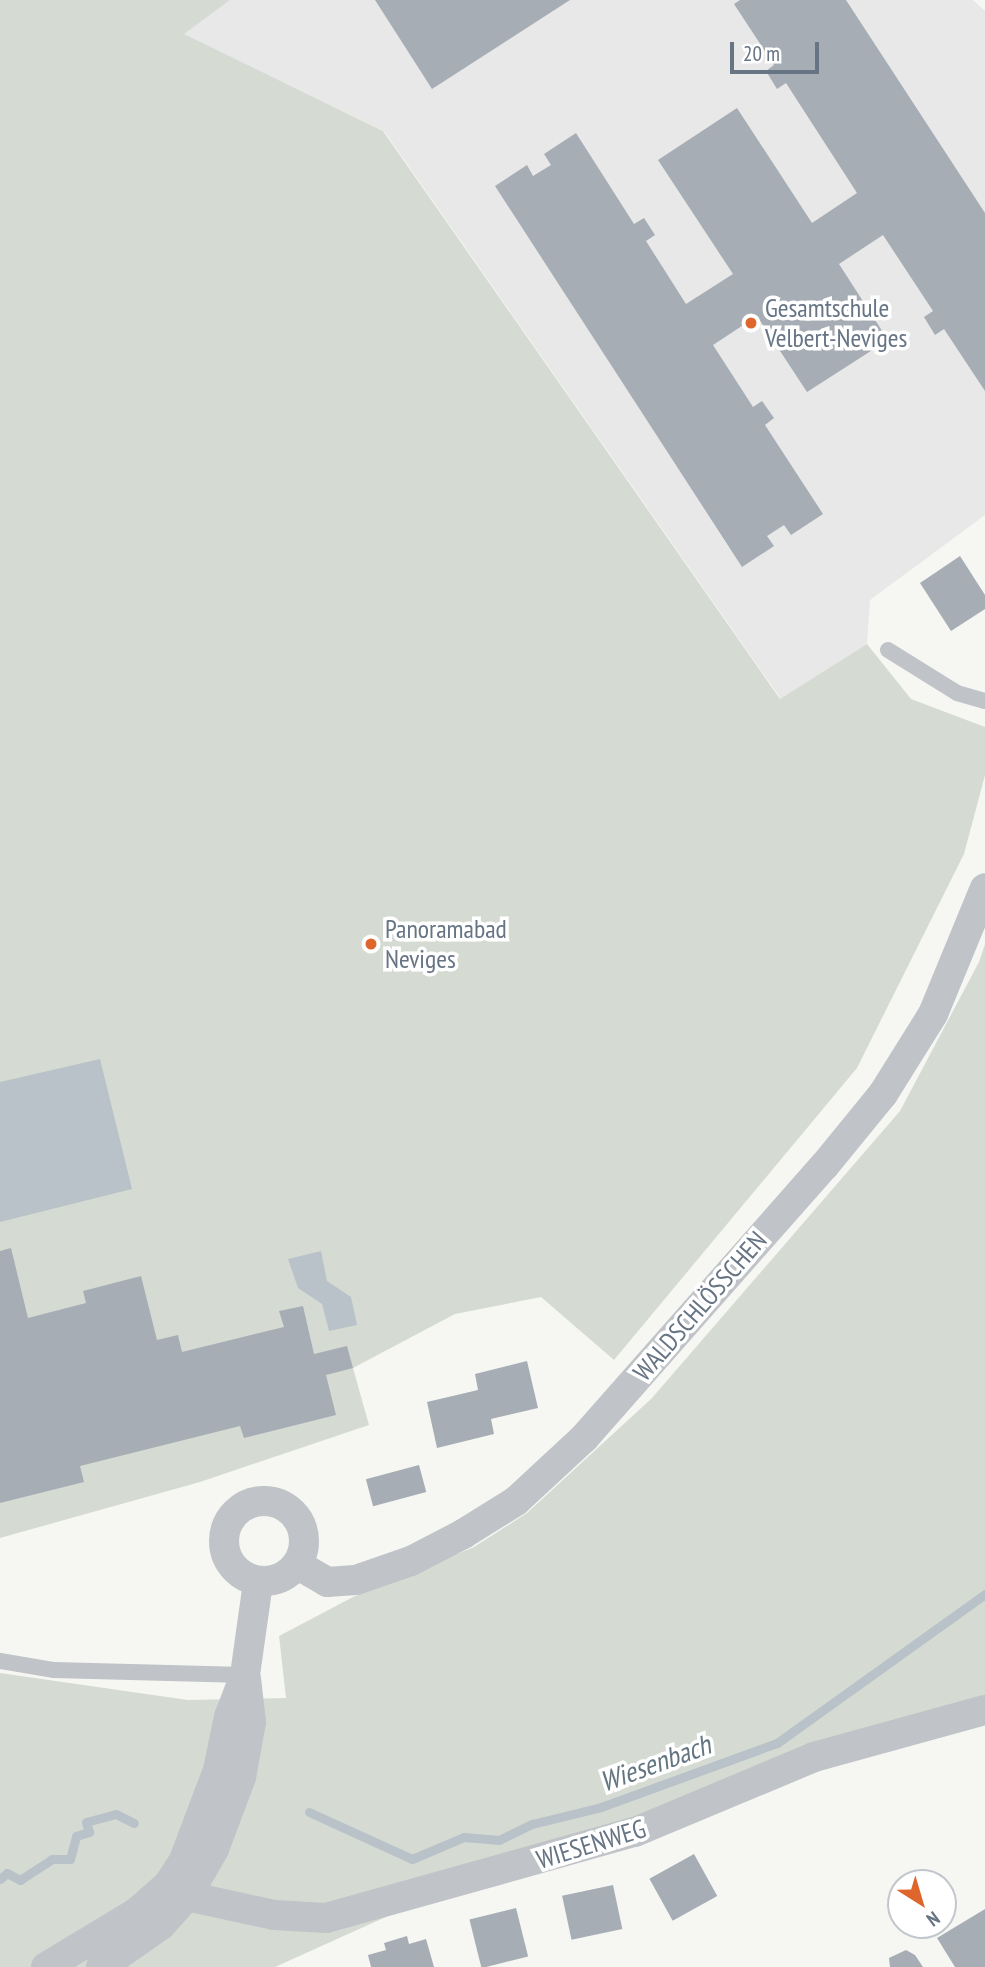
<!DOCTYPE html>
<html>
<head>
<meta charset="utf-8">
<style>
  body { margin:0 }
  #map { position:relative; width:985px; height:1967px; overflow:hidden; background:#f6f7f3; font-family:"PT Sans Narrow",sans-serif }
  div>[style] { position:absolute }
  .built>* { inset:0; background:#e7e8e7 }
  .green>* { inset:0; background:#d5dbd3 }
  .water>* { inset:0; background:#b8c2c8 }
  .stream>* { height:9px; margin:-4.5px; padding:0 4.5px; transform-origin:4.5px; border-radius:4.5px; background:#b8c2c8 }
  .building>* { inset:0; background:#a6adb4; transform-origin:0 0 }
  .lane>* { height:16px; margin:-8px; padding:0 8px; transform-origin:8px; border-radius:8px; background:#c0c3c7 }
  .street>* { height:30px; margin:-15px; padding:0 15px; transform-origin:15px; border-radius:15px; background:#c0c3c7 }
  .street>.ring { margin:-15px; padding:0; box-sizing:content-box; background:none; border:30px solid #c0c3c7; border-radius:50% }
  .dots>* { width:19px; height:19px; translate:-50% -50%; box-sizing:border-box; border:4px solid #fff; border-radius:50% }
  span { translate:-50% -50%; white-space:nowrap; text-align:center; line-height:1.15; -webkit-text-stroke:7px #fff; paint-order:stroke }
  .poi-label { font-size:26px; color:#667484 }
  .left { translate:0 -50%; text-align:left }
  .street-label { font-size:26px; color:#667484 }
  .water-label { font-size:28px; color:#627580; font-style:italic }
  .north { position:absolute; left:887px; top:1869px; width:70px; height:70px; box-sizing:border-box; background:#fff; border:2px solid #c2c7ce; border-radius:50%; rotate:143deg; font-size:19px; font-weight:700; line-height:28px; text-align:center; color:#667484 }
  .north::after { content:''; display:block; margin:auto; width:24px; height:32px; background:#de662c; clip-path:polygon(50% 0,100% 100%,50% 72%,0 100%) }
  .scale { position:absolute; left:730px; top:42px; width:89px; height:32px; box-sizing:border-box; border:4px solid #667484; border-top:0; padding-left:9px; font-size:21px; line-height:24px; white-space:nowrap; color:#667484; -webkit-text-stroke:5px #fff; paint-order:stroke }
</style>
</head>
<body>
<div id="map">
  <div class="built">
    <i style="clip-path:polygon(230px 0,973px 0,985px 11px,985px 515px,870px 600px,867px 644px,781px 699px,384px 131px,183px 34px)"></i>
  </div>
  <div class="green">
    <i style="clip-path:polygon(0 0,230px 0,184px 34px,383px 131px,780px 699px,867px 644px,911px 699px,985px 727px,985px 775px,964px 854px,857px 1068px,614px 1360px,541px 1297px,455px 1314px,353px 1368px,369px 1425px,200px 1482px,0 1538px)"></i>
    <i style="clip-path:polygon(985px 944px,985px 1695px,846px 1734px,727px 1785px,459px 1884px,275px 1967px,0 1967px,0 1673px,188px 1700px,286px 1698px,279px 1636px,353px 1597px,474px 1547px,527px 1513px,652px 1398px,900px 1111px,979px 962px)"></i>
  </div>
  <div class="water">
    <i style="clip-path:polygon(100px 1059px,132px 1189px,0 1222px,0 1082px)"></i>
    <i style="clip-path:polygon(321px 1251px,327px 1281px,351px 1297px,357px 1325px,329px 1331px,322px 1304px,298px 1288px,288px 1259px)"></i>
  </div>
  <div class="stream">
    <i style="left:309px;top:1812px;width:113px;rotate:24.5deg"></i>
    <i style="left:412px;top:1859px;width:56px;rotate:-22.9deg"></i>
    <i style="left:464px;top:1837px;width:35px;rotate:5deg"></i>
    <i style="left:499px;top:1840px;width:37px;rotate:-26deg"></i>
    <i style="left:532px;top:1824px;width:71px;rotate:-13.8deg"></i>
    <i style="left:601px;top:1807px;width:187px;rotate:-20deg"></i>
    <i style="left:777px;top:1743px;width:256px;rotate:-35.6deg"></i>
    <i style="left:0;top:1879px;width:9px;rotate:-41deg"></i>
    <i style="left:7px;top:1873px;width:15px;rotate:28deg"></i>
    <i style="left:20px;top:1880px;width:38px;rotate:-33deg"></i>
    <i style="left:52px;top:1859px;width:18px"></i>
    <i style="left:70px;top:1859px;width:24px;rotate:-75deg"></i>
    <i style="left:76px;top:1836px;width:14px;rotate:-17deg"></i>
    <i style="left:89px;top:1832px;width:10px;rotate:-107deg"></i>
    <i style="left:86px;top:1822px;width:31px;rotate:-15deg"></i>
    <i style="left:116px;top:1814px;width:20px;rotate:27deg"></i>
  </div>
  <div class="building">
    <i style="clip-path:polygon(375px 0,570px 0,432px 89px)"></i>
    <i style="clip-path:polygon(740px 0,846px 0,985px 213px,985px 391px,944px 329px,935px 335px,924px 317px,933px 311px,883px 235px,839px 264px,888px 340px,807px 392px,757px 316px,713px 345px,753px 407px,762px 401px,774px 418px,765px 425px,823px 514px,791px 535px,784px 525px,767px 536px,774px 546px,742px 567px,495px 186px,527px 165px,533px 176px,551px 165px,544px 154px,576px 133px,634px 224px,644px 218px,655px 235px,646px 241px,686px 304px,733px 274px,658px 160px,737px 108px,812px 223px,857px 193px,786px 83px,777px 89px,766px 71px,774px 65px,734px 4px)"></i>
    <i style="clip-path:polygon(960px 556px,985px 595px,985px 609px,951px 631px,920px 583px)"></i>
    <i style="clip-path:polygon(11px 1248px,28px 1318px,86px 1303px,83px 1291px,141px 1276px,157px 1340px,178px 1335px,182px 1352px,284px 1327px,279px 1311px,303px 1306px,314px 1354px,347px 1346px,353px 1368px,326px 1375px,336px 1415px,244px 1438px,240px 1426px,80px 1466px,84px 1482px,0 1503px,0 1251px)"></i>
    <i style="clip-path:polygon(527px 1361px,538px 1408px,491px 1419px,494px 1434px,437px 1448px,427px 1402px,478px 1390px,475px 1374px)"></i>
    <i style="left:419px;top:1465px;width:28px;height:55px;rotate:75deg"></i>
    <i style="left:694px;top:1854px;width:48px;height:51px;rotate:61deg"></i>
    <i style="left:613px;top:1885px;width:45px;height:52px;rotate:78deg"></i>
    <i style="left:516px;top:1908px;width:50px;height:48px;rotate:76deg"></i>
    <i style="clip-path:polygon(985px 1909px,985px 1967px,955px 1967px,937px 1938px)"></i>
    <i style="clip-path:polygon(407px 1936px,409px 1944px,426px 1939px,434px 1967px,371px 1967px,368px 1955px,386px 1950px,384px 1943px)"></i>
    <i style="clip-path:polygon(906px 1950px,915px 1955px,923px 1967px,890px 1967px,889px 1958px)"></i>
  </div>
  <div class="lane">
    <i style="left:888px;top:650px;width:81px;rotate:31.9deg"></i>
    <i style="left:957px;top:693px;width:29px;rotate:16deg"></i>
    <i style="left:0;top:1661px;width:55px;rotate:9.5deg"></i>
    <i style="left:54px;top:1670px;width:191px;rotate:1.5deg"></i>
  </div>
  <div class="street">
    <i class="ring" style="left:224px;top:1501px;width:50px;height:50px"></i>
    <i style="left:298px;top:1565px;width:34px;rotate:30deg"></i>
    <i style="left:327px;top:1582px;width:29px;rotate:-4deg"></i>
    <i style="left:356px;top:1580px;width:58px;rotate:-19.1deg"></i>
    <i style="left:411px;top:1561px;width:59px;rotate:-27.4deg"></i>
    <i style="left:463px;top:1534px;width:62px;rotate:-31.9deg"></i>
    <i style="left:516px;top:1501px;width:93px;rotate:-42.8deg"></i>
    <i style="left:584px;top:1438px;width:364px;rotate:-48.6deg"></i>
    <i style="left:825px;top:1165px;width:92px;rotate:-50.8deg"></i>
    <i style="left:883px;top:1094px;width:94px;rotate:-58deg"></i>
    <i style="left:933px;top:1014px;width:136px;rotate:-67.6deg"></i>
    <i style="left:168px;top:1885px;width:22px;rotate:30deg"></i>
    <i style="left:187px;top:1896px;width:89px;rotate:12.3deg"></i>
    <i style="left:274px;top:1915px;width:52px;rotate:3.3deg"></i>
    <i style="left:326px;top:1918px;width:321px;rotate:-15.6deg"></i>
    <i style="left:635px;top:1832px;width:194px;rotate:-22.7deg"></i>
    <i style="left:814px;top:1757px;width:177px;rotate:-15.4deg"></i>
    <i style="left:46px;top:1967px;width:106px;rotate:-31.1deg"></i>
    <i style="left:137px;top:1912px;width:41px;rotate:-41.1deg"></i>
    <i style="left:168px;top:1885px;width:30px;rotate:-57deg"></i>
    <i style="left:184px;top:1860px;width:96px;rotate:-69.3deg"></i>
    <i style="left:218px;top:1770px;width:54px;rotate:-78.3deg"></i>
    <i style="left:229px;top:1717px;width:45px;rotate:-69.1deg"></i>
    <i style="left:245px;top:1675px;width:94px;rotate:-82deg"></i>
    <i style="left:101px;top:1967px;width:73px;rotate:-35deg"></i>
    <i style="left:161px;top:1925px;width:39px;rotate:-48deg"></i>
    <i style="left:187px;top:1896px;width:54px;rotate:-60.1deg"></i>
    <i style="left:214px;top:1849px;width:77px;rotate:-69.4deg"></i>
    <i style="left:241px;top:1777px;width:56px;rotate:-79.7deg"></i>
    <i style="left:251px;top:1722px;width:43px;rotate:-96.6deg"></i>
  </div>
  <div class="dots">
    <i style="left:751px;top:323px;background:#de662c"></i>
    <i style="left:371px;top:944px;background:#de662c"></i>
  </div>
  <div class="poi-label">
    <span class="left" style="left:765px;top:323px">Gesamtschule<br>Velbert-Neviges</span>
    <span class="left" style="left:385px;top:944px">Panoramabad<br>Neviges</span>
  </div>
  <div class="street-label">
    <span style="left:700px;top:1306px;rotate:-49deg">WALDSCHLÖSSCHEN</span>
    <span style="left:591px;top:1844px;rotate:-17deg">WIESENWEG</span>
  </div>
  <div class="water-label">
    <span style="left:655px;top:1763px;rotate:-20deg">Wiesenbach</span>
  </div>
  <div class="north">N</div>
  <div class="scale">20 m</div>
</div>
</body>
</html>
